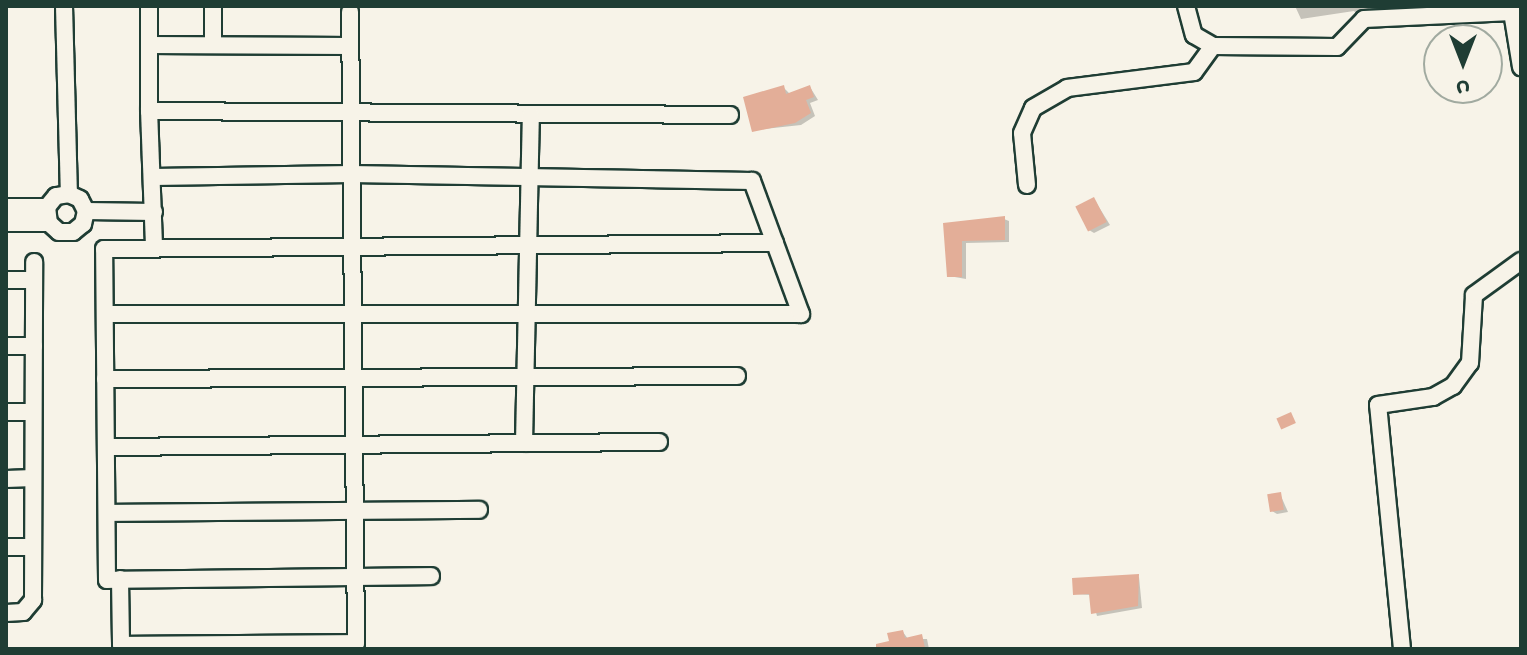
<!DOCTYPE html>
<html>
<head>
<meta charset="utf-8">
<style>
  body { margin:0 }
  #map { position:relative; width:1527px; height:655px; overflow:hidden; background:#f7f3e8; font-family:"Gochi Hand",sans-serif }
  div>[style] { position:absolute }
  .shadow>* { inset:0; background:#0003 }
  .building>* { inset:0; background:#e3ae98; transform-origin:0 0 }
  .roads { filter:drop-shadow(2px 0 #1f3d34) drop-shadow(-2px 0 #1f3d34) drop-shadow(0 2px #1f3d34) drop-shadow(0 -2px #1f3d34) }
  .street>* { height:16px; margin:-8px; padding:0 8px; transform-origin:8px; border-radius:8px; background:#f7f3e8 }
  span { translate:-50% -50%; white-space:nowrap; text-align:center; line-height:1.15; -webkit-text-stroke:7px #f7f3e8; paint-order:stroke }
  .frame { position:absolute; inset:0; border:8px solid #1f3d34; pointer-events:none }
  .north { position:absolute; left:1423px; top:24px; width:80px; height:80px; box-sizing:border-box; background:#f7f3e8; border:2px solid #a1aaa0; border-radius:50%; rotate:180deg; font-size:22px; font-weight:700; line-height:32px; text-align:center; color:#1f3d34 }
  .north::after { content:''; display:block; margin:auto; width:28px; height:36px; background:#1f3d34; clip-path:polygon(50% 0,100% 100%,50% 72%,0 100%) }
</style>
</head>
<body>
<div id="map">
  <div class="shadow">
    <i style="clip-path:polygon(1295px 6px,1372px 6px,1359px 17px,1354px 11px,1301px 19px)"></i>
    <i style="clip-path:polygon(810px 87px,818px 100px,810px 103px,815px 116px,801px 125px,754px 130px,784px 88px,790px 94px)"></i>
    <i style="clip-path:polygon(1094px 199px,1110px 225px,1094px 233px,1089px 230px)"></i>
    <i style="clip-path:polygon(1004px 219px,1009px 221px,1009px 242px,966px 243px,966px 279px,949px 276px,945px 224px)"></i>
    <i style="clip-path:polygon(1280px 494px,1288px 512px,1277px 514px,1272px 511px)"></i>
    <i style="clip-path:polygon(1139px 577px,1142px 608px,1097px 616px,1091px 595px,1075px 594px)"></i>
    <i style="clip-path:polygon(903px 632px,908px 639px,927px 639px,929px 649px,892px 649px,890px 635px)"></i>
  </div>
  <div class="building">
    <i style="clip-path:polygon(784px 85px,786px 94px,810px 85px,814px 97px,806px 100px,811px 113px,795px 123px,752px 132px,743px 97px)"></i>
    <i style="left:1094px;top:197px;width:28px;height:21px;rotate:63deg"></i>
    <i style="clip-path:polygon(1005px 216px,1005px 240px,962px 241px,962px 277px,947px 277px,943px 223px)"></i>
    <i style="left:1291px;top:412px;width:12px;height:16px;rotate:66deg"></i>
    <i style="left:1281px;top:492px;width:18px;height:14px;rotate:81deg"></i>
    <i style="clip-path:polygon(1139px 574px,1138px 606px,1091px 614px,1089px 594px,1073px 595px,1072px 578px)"></i>
    <i style="clip-path:polygon(903px 630px,905px 638px,922px 634px,925px 648px,876px 649px,876px 644px,889px 641px,887px 633px)"></i>
  </div>
  <div class="roads">
    <div class="street">
      <i style="left:64px;top:6px;width:188px;rotate:88.5deg"></i>
      <i style="left:149px;top:6px;width:105px;rotate:90deg"></i>
      <i style="left:1186px;top:6px;width:30px;rotate:75deg"></i>
      <i style="left:1194px;top:35px;width:22px;rotate:30deg"></i>
      <i style="left:1213px;top:46px;width:124px;rotate:0.5deg"></i>
      <i style="left:1337px;top:47px;width:39px;rotate:-46deg"></i>
      <i style="left:1364px;top:19px;width:148px;rotate:-2.7deg"></i>
      <i style="left:1512px;top:12px;width:56px;rotate:80.7deg"></i>
      <i style="left:149px;top:45px;width:201px;rotate:0.3deg"></i>
      <i style="left:213px;top:45px;width:39px;rotate:-90deg"></i>
      <i style="left:1027px;top:185px;width:52px;rotate:-95.5deg"></i>
      <i style="left:1022px;top:133px;width:27px;rotate:-66deg"></i>
      <i style="left:1033px;top:108px;width:39px;rotate:-30deg"></i>
      <i style="left:1067px;top:88px;width:128px;rotate:-7.2deg"></i>
      <i style="left:1194px;top:72px;width:32px;rotate:-54deg"></i>
      <i style="left:6px;top:207px;width:41px"></i>
      <i style="left:86px;top:211px;width:68px;rotate:0.8deg"></i>
      <i style="left:6px;top:223px;width:43px"></i>
      <i style="left:49px;top:223px;width:13px;rotate:42deg"></i>
      <i style="left:59px;top:232px;width:14px"></i>
      <i style="left:73px;top:232px;width:13px;rotate:-39deg"></i>
      <i style="left:83px;top:224px;width:13px;rotate:-77deg"></i>
      <i style="left:86px;top:211px;width:13px;rotate:-117deg"></i>
      <i style="left:80px;top:199px;width:12px;rotate:-156deg"></i>
      <i style="left:69px;top:194px;width:13px;rotate:171deg"></i>
      <i style="left:56px;top:196px;width:14px;rotate:129deg"></i>
      <i style="left:47px;top:207px;width:16px;rotate:83deg"></i>
      <i style="left:154px;top:246px;width:135px;rotate:-92.1deg"></i>
      <i style="left:149px;top:111px;width:581px;rotate:0.39deg"></i>
      <i style="left:6px;top:280px;width:28px"></i>
      <i style="left:105px;top:314px;width:696px"></i>
      <i style="left:801px;top:314px;width:142px;rotate:-110.2deg"></i>
      <i style="left:752px;top:181px;width:401px;rotate:-179deg"></i>
      <i style="left:351px;top:174px;width:198px;rotate:179.1deg"></i>
      <i style="left:6px;top:346px;width:28px"></i>
      <i style="left:105px;top:379px;width:632px;rotate:-0.27deg"></i>
      <i style="left:6px;top:412px;width:27px"></i>
      <i style="left:524px;top:443px;width:328px;rotate:-88.8deg"></i>
      <i style="left:106px;top:447px;width:553px;rotate:-0.52deg"></i>
      <i style="left:6px;top:479px;width:27px;rotate:-2deg"></i>
      <i style="left:107px;top:513px;width:372px;rotate:-0.5deg"></i>
      <i style="left:6px;top:547px;width:27px"></i>
      <i style="left:431px;top:576px;width:324px;rotate:179.3deg"></i>
      <i style="left:107px;top:580px;width:331px;rotate:-90.5deg"></i>
      <i style="left:104px;top:249px;width:671px;rotate:-0.51deg"></i>
      <i style="left:120px;top:579px;width:66px;rotate:89.1deg"></i>
      <i style="left:121px;top:645px;width:235px;rotate:-0.5deg"></i>
      <i style="left:356px;top:643px;width:631px;rotate:-90.54deg"></i>
      <i style="left:6px;top:613px;width:17px;rotate:-3deg"></i>
      <i style="left:23px;top:612px;width:16px;rotate:-50deg"></i>
      <i style="left:33px;top:600px;width:338px;rotate:-89.8deg"></i>
      <i style="left:1402px;top:649px;width:245px;rotate:-95.6deg"></i>
      <i style="left:1378px;top:405px;width:56px;rotate:-8.3deg"></i>
      <i style="left:1433px;top:397px;width:23px;rotate:-29deg"></i>
      <i style="left:1453px;top:386px;width:29px;rotate:-54deg"></i>
      <i style="left:1470px;top:363px;width:68px;rotate:-86.6deg"></i>
      <i style="left:1474px;top:295px;width:58px;rotate:-35.9deg"></i>
    </div>
  </div>
  <div class="frame"></div>
  <div class="north">U</div>
</div>
</body>
</html>
